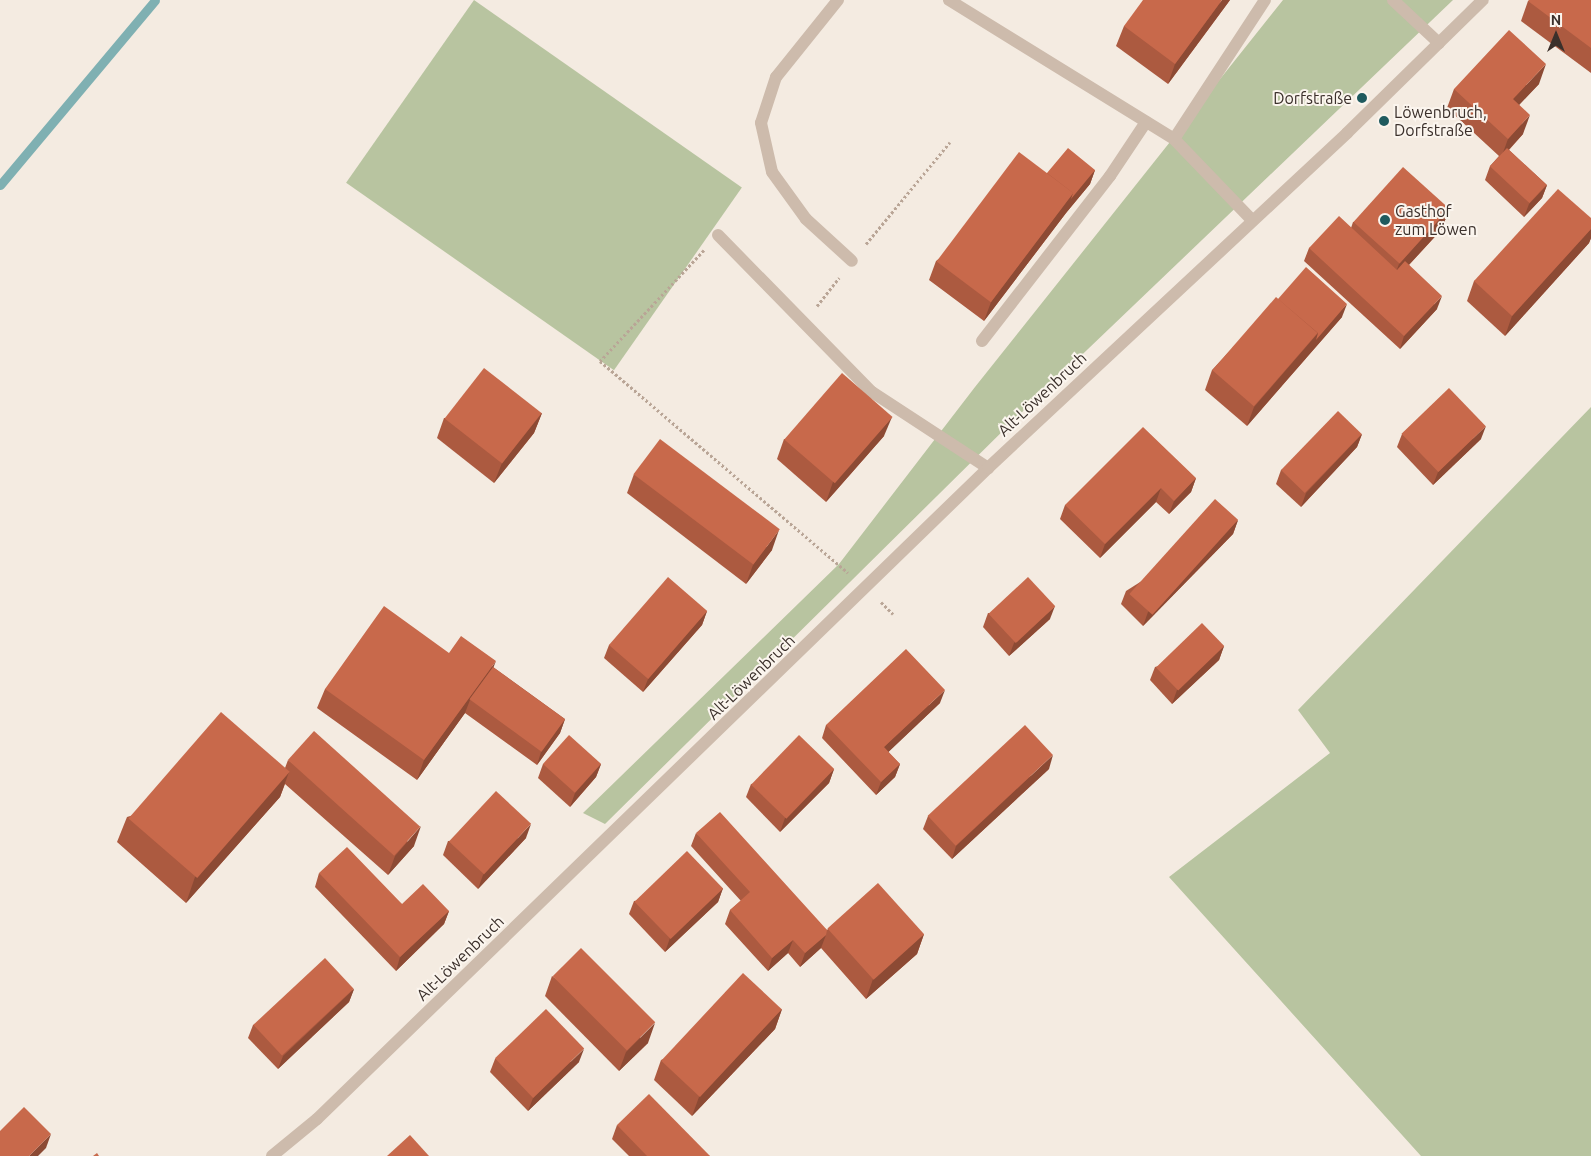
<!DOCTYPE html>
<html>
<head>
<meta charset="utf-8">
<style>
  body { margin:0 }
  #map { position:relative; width:1591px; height:1156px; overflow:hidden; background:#f4ebe1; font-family:Ubuntu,sans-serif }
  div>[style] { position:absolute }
  .green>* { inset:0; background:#b8c4a0; transform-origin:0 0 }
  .stream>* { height:9px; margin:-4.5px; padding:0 4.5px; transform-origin:4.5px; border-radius:4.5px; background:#7fb0b2 }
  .path>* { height:3px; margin-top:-1.5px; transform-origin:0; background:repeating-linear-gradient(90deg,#b9a596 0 2.5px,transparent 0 5px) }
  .minor>* { height:12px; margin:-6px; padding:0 6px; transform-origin:6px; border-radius:6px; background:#cdbbac }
  .wall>* { inset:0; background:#ac5a40 }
  .shaded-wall>* { inset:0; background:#8c4a34 }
  .building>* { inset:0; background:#c8694b; transform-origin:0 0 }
  .dots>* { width:14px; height:14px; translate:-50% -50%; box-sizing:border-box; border:2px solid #fbf5ee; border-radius:50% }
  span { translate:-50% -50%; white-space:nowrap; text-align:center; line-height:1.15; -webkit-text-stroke:4px #fbf5ee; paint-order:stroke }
  .poi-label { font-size:16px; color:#3b302b }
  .right { translate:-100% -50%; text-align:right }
  .left { translate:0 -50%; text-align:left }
  .street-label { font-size:16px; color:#3b302b }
  .north { position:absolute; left:1531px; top:10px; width:50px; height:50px; -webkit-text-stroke:4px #fbf5ee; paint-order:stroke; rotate:0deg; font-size:14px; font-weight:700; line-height:20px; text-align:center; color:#3b302b }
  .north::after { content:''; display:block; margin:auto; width:18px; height:22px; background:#3b302b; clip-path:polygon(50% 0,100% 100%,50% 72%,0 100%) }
</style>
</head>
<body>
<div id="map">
  <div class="green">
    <i style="left:474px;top:0;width:327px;height:223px;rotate:35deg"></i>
    <i style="clip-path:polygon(1283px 0,1453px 0,1019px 415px,605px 824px,583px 813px,839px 564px,975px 387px)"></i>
    <i style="clip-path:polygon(1591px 407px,1591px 1156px,1421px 1156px,1169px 877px,1330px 753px,1298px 710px)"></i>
  </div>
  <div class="stream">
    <i style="left:0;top:185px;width:241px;rotate:-50deg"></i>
  </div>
  <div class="path">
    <i style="left:866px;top:244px;width:132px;rotate:-50.5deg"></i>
    <i style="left:704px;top:250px;width:152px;rotate:133.1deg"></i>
    <i style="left:600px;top:361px;width:326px;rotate:40.5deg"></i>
    <i style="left:817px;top:306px;width:36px;rotate:-52deg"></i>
    <i style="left:881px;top:602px;width:17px;rotate:45deg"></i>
  </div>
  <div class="minor">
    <i style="left:838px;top:0;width:99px;rotate:128.8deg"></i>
    <i style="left:776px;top:77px;width:48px;rotate:108.1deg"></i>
    <i style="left:761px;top:123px;width:50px;rotate:77.3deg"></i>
    <i style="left:772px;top:172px;width:58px;rotate:54.1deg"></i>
    <i style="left:806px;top:219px;width:62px;rotate:42.4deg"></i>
    <i style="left:949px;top:0;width:264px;rotate:31.7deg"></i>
    <i style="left:1174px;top:139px;width:111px;rotate:46.1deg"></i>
    <i style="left:1393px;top:0;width:63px;rotate:43.1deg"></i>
    <i style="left:1174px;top:139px;width:166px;rotate:-56.8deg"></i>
    <i style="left:718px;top:235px;width:220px;rotate:45.6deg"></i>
    <i style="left:872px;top:392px;width:139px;rotate:33.2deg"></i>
    <i style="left:982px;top:341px;width:209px;rotate:-52.2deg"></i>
    <i style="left:1110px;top:176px;width:65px;rotate:-56.3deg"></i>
    <i style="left:272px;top:1156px;width:58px;rotate:-39.4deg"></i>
    <i style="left:317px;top:1119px;width:935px;rotate:-44.13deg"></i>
    <i style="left:988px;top:468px;width:491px;rotate:-43deg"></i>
    <i style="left:1347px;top:133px;width:190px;rotate:-44.4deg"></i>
  </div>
  <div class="wall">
    <i style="clip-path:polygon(1230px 0,1168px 84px,1116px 46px,1124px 26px)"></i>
    <i style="clip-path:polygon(1591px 0,1591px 73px,1521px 21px,1528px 1px)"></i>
    <i style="clip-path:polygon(1539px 84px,1519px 104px,1523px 134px,1509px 150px,1547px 185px,1542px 198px,1524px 217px,1485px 180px,1490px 166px,1499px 156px,1447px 108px,1454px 89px)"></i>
    <i style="clip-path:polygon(1095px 170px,1090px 184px,1066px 213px,984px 321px,929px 280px,936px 261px,1047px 173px)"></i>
    <i style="clip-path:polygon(1449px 209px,1442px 229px,1409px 265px,1437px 309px,1400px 349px,1304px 261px,1309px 248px,1351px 228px,1353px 222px)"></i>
    <i style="clip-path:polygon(1591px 218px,1591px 238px,1589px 243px,1505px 336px,1467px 301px,1474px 281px)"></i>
    <i style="clip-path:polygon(1278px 299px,1342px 317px,1247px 426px,1205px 390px,1212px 370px)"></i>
    <i style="clip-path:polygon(542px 413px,534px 433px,494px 483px,437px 438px,444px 418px)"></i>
    <i style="clip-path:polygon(1362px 434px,1357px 447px,1301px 507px,1276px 484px,1281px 470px)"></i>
    <i style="clip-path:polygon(1402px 434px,1481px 439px,1433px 485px,1397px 447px)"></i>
    <i style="clip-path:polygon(884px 436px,826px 502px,777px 459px,784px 439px)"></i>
    <i style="clip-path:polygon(634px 474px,772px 550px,746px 584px,627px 493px)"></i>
    <i style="clip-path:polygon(1196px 478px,1191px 492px,1169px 514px,1156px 502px,1100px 558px,1060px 519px,1065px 505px)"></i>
    <i style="clip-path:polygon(1238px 520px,1233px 534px,1143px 626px,1121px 604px,1126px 591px)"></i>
    <i style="clip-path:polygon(707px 611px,702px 625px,643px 692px,604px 658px,609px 645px)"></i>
    <i style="clip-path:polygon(988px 613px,1050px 619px,1009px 656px,983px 627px)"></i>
    <i style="clip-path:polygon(1224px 646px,1219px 660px,1172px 704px,1150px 680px,1155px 667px)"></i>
    <i style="clip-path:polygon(449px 653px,493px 667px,565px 719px,560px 733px,537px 765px,465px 713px,417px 780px,317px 708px,325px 689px)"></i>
    <i style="clip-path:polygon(940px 703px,888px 752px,900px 764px,895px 777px,876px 795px,822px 738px,826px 725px)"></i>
    <i style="clip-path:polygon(288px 760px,414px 846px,388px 875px,285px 784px,280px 797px,186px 903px,117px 842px,127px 817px,285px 768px)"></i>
    <i style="clip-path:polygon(543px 764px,601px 764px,596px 777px,570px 807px,538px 778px)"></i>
    <i style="clip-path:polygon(834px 769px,829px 783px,780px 832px,746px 797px,751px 784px)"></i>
    <i style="clip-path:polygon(1049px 769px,952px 859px,923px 829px,928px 816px)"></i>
    <i style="clip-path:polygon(696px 833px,827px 930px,828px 929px,924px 934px,917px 954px,866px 999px,821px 948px,800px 967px,788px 953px,768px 971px,725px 924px,730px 910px,741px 901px,691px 846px)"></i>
    <i style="clip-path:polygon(526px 838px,478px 889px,443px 855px,448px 841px)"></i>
    <i style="clip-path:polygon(319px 873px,402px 904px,449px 911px,444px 924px,396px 971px,315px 887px)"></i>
    <i style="clip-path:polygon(723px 888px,718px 902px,665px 952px,629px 914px,634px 901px)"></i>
    <i style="clip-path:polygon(552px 976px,648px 1043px,619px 1071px,545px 996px)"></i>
    <i style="clip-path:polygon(354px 989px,349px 1002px,278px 1069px,248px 1038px,253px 1025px)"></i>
    <i style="clip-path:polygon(782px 1009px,775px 1029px,692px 1116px,654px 1080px,661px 1060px)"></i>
    <i style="clip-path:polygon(495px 1059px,579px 1062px,528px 1111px,490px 1072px)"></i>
    <i style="clip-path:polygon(617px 1125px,710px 1156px,629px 1156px,612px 1139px)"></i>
  </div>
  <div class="shaded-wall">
    <i style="clip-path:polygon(1222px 0,1230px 0,1168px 84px,1175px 64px)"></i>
    <i style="clip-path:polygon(1546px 64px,1539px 84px,1506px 119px,1513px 99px)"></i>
    <i style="clip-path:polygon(1530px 115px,1523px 134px,1501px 158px,1508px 139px)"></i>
    <i style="clip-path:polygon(1095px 170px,1090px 184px,1066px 213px,984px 321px,991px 302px,1073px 193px)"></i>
    <i style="clip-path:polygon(1547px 185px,1542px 198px,1524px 217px,1529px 204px)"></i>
    <i style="clip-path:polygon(1449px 209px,1442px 229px,1392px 283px,1399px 264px)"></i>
    <i style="clip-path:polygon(1591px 229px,1591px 238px,1589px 243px,1505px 336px,1512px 316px)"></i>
    <i style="clip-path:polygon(1442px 296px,1437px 309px,1400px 349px,1404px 336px)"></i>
    <i style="clip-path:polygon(1347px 304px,1342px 317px,1247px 426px,1254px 407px,1318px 333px)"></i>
    <i style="clip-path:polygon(542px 413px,534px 433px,494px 483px,502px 463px)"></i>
    <i style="clip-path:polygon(892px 417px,884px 436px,826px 502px,833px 482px)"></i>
    <i style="clip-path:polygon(1486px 426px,1481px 439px,1433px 485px,1438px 472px)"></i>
    <i style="clip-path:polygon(1362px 434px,1357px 447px,1301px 507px,1306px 493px)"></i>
    <i style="clip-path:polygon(1196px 478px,1191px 492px,1169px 514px,1174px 501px)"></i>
    <i style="clip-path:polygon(1161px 488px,1156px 502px,1100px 558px,1105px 544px)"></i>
    <i style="clip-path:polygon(1238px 520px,1233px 534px,1143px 626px,1148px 612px)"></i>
    <i style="clip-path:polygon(779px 530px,772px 550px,746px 584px,753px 565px)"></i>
    <i style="clip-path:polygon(1055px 606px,1050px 619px,1009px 656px,1014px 643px)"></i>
    <i style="clip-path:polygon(707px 611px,702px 625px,643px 692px,648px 679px)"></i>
    <i style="clip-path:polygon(1224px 646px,1219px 660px,1172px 704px,1177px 690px)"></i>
    <i style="clip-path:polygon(496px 661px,488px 681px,470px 700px,465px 713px,417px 780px,424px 760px)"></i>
    <i style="clip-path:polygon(945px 690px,940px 703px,879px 761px,884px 747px)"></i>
    <i style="clip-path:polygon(565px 719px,560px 733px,537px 765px,541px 752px)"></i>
    <i style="clip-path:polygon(1053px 755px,1049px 769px,952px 859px,956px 846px)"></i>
    <i style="clip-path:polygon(601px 764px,596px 777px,570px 807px,575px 793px)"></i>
    <i style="clip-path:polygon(900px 764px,895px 777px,876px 795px,881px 782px)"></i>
    <i style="clip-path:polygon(834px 769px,829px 783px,780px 832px,785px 818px)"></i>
    <i style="clip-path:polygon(289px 772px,280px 797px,186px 903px,195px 877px)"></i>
    <i style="clip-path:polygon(531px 824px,526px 838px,478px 889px,483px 875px)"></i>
    <i style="clip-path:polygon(421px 826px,414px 846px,388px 875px,395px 856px)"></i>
    <i style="clip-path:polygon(723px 888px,718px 902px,665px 952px,670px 938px)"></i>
    <i style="clip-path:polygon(449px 911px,444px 924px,396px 971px,400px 957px)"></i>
    <i style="clip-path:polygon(924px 934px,917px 954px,866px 999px,873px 979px)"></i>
    <i style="clip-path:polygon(826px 935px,821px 948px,800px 967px,805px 953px)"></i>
    <i style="clip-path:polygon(793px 940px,788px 953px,768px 971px,772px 958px)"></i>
    <i style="clip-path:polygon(354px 989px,349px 1002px,278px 1069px,283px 1056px)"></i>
    <i style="clip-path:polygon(782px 1009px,775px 1029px,692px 1116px,699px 1097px)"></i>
    <i style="clip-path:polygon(655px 1023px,648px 1043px,619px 1071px,626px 1052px)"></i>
    <i style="clip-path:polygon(584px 1049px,579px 1062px,528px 1111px,533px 1098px)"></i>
    <i style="clip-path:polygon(51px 1134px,46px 1148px,38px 1156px,29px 1156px)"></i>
  </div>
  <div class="building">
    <i style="clip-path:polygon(1143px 0,1222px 0,1175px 64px,1124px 26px)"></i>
    <i style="clip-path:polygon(1529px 0,1591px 0,1591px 48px,1528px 1px)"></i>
    <i style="clip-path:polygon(1509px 30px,1546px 64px,1513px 99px,1530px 115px,1508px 139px,1454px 89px)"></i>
    <i style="clip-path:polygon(1068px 148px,1095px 170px,1071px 199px,1073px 193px,1047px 173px)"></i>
    <i style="left:1507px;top:148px;width:54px;height:25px;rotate:43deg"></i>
    <i style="left:1019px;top:152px;width:68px;height:137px;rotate:37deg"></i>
    <i style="left:1403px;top:167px;width:62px;height:74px;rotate:42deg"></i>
    <i style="clip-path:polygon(1558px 189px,1591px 218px,1591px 229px,1512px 316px,1474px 281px)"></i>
    <i style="clip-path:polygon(1339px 216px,1397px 270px,1405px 261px,1442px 296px,1404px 336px,1309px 248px)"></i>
    <i style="clip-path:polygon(1306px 267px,1347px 304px,1316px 340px,1318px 333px,1278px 299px)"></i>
    <i style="left:1276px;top:297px;width:55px;height:97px;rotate:41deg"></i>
    <i style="left:484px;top:368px;width:73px;height:64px;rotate:38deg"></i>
    <i style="left:842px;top:373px;width:67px;height:88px;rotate:41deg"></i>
    <i style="left:1449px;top:388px;width:53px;height:66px;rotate:46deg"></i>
    <i style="left:1338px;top:411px;width:33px;height:82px;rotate:44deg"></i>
    <i style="clip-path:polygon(1143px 427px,1196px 478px,1174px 501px,1161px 488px,1105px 544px,1065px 505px)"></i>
    <i style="left:660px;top:439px;width:150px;height:44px;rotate:37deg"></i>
    <i style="left:1215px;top:499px;width:31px;height:128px;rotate:42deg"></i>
    <i style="left:668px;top:577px;width:52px;height:90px;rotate:41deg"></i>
    <i style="left:1028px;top:577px;width:40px;height:54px;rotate:47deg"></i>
    <i style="clip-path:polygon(384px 606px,449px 653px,461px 636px,496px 661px,424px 760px,325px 689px)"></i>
    <i style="left:1202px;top:623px;width:32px;height:64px;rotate:46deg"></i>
    <i style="clip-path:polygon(906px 649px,945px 690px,884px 747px,900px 764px,881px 782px,826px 725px)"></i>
    <i style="left:493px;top:667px;width:89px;height:40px;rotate:36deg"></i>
    <i style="left:221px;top:712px;width:91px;height:141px;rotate:41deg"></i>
    <i style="left:1025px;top:725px;width:41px;height:133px;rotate:47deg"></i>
    <i style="left:314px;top:731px;width:143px;height:39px;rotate:42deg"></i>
    <i style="left:569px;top:735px;width:43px;height:39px;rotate:42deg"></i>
    <i style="left:799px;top:735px;width:49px;height:69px;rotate:44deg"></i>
    <i style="left:496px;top:791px;width:48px;height:69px;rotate:43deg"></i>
    <i style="clip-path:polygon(720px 812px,827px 930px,826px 935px,805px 953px,793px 940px,772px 958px,730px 910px,750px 892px,696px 833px)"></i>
    <i style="clip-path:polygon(347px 847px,402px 904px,423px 884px,449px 911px,400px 957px,319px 873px)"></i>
    <i style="left:687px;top:851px;width:52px;height:73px;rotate:46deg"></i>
    <i style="left:878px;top:883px;width:69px;height:68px;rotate:48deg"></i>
    <i style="left:581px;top:948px;width:105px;height:40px;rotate:45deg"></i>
    <i style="left:325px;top:958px;width:42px;height:98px;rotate:47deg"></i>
    <i style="left:743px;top:973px;width:53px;height:120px;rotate:43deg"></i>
    <i style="left:546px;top:1009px;width:55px;height:71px;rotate:46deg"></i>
    <i style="clip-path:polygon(649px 1094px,710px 1156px,647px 1156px,617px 1125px)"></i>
    <i style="clip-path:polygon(24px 1107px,51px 1134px,29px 1156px,0 1156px,0 1131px)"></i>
    <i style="clip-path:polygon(410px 1135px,429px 1156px,387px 1156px)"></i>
    <i style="clip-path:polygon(97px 1153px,99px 1156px,93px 1156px)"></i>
  </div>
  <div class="dots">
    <i style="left:1362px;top:98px;background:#1f5a5e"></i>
    <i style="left:1384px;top:121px;background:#1f5a5e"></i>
    <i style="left:1385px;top:220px;background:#1f5a5e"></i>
  </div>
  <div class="poi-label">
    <span class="right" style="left:1352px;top:98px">Dorfstraße</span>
    <span class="left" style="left:1394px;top:121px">Löwenbruch,<br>Dorfstraße</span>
    <span class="left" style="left:1395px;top:220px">Gasthof<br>zum Löwen</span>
  </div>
  <div class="street-label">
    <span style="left:1042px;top:394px;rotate:-43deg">Alt-Löwenbruch</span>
    <span style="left:751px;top:677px;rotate:-44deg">Alt-Löwenbruch</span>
    <span style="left:460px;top:958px;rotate:-44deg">Alt-Löwenbruch</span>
  </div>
  <div class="north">N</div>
</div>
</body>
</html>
